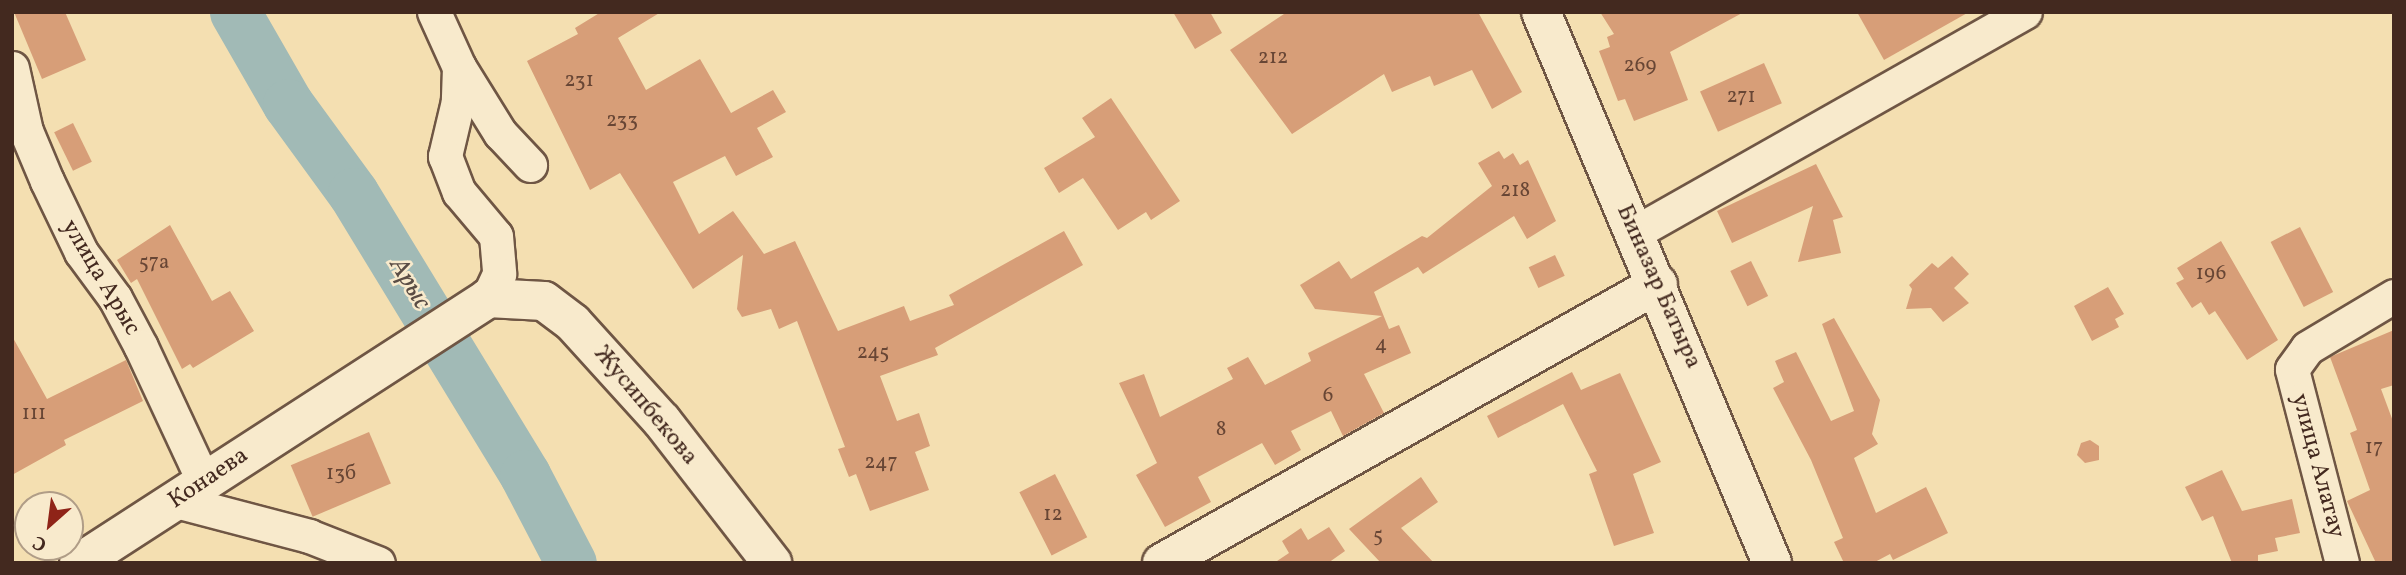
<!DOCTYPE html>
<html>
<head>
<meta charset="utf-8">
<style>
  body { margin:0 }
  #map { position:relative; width:2406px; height:575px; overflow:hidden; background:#f4dfb1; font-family:Vollkorn,serif }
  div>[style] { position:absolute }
  .river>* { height:51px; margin:-25.5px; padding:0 25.5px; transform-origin:25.5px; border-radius:25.5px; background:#a1bab6 }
  .building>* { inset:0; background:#d79e78; transform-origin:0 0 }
  .roads { filter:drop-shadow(2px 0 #6f5644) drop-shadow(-2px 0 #6f5644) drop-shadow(0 2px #6f5644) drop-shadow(0 -2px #6f5644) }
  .minor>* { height:33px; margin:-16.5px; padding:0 16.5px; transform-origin:16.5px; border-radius:16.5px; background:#f8eacc }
  .tertiary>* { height:38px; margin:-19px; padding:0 19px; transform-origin:19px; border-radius:19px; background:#f8eacc }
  span { translate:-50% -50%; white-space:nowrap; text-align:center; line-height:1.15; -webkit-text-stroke:5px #f8eacc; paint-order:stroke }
  .number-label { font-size:21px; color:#684635 }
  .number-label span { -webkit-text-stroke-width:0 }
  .street-label { font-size:24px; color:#43291f }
  .water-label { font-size:26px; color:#5a4d45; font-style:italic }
  .frame { position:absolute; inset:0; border:14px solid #43291f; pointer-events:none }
  .north { position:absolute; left:14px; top:491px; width:70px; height:70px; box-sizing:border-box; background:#f8eacc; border:2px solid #b09d87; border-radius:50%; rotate:208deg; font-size:19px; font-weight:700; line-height:28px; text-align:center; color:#43291f }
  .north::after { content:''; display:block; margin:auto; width:24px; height:32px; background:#8f2418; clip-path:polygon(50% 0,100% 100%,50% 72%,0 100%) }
</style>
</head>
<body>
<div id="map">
  <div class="river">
    <i style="left:235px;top:12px;width:106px;rotate:60.1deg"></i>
    <i style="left:288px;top:104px;width:110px;rotate:53.9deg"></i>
    <i style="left:353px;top:193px;width:330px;rotate:58.6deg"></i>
    <i style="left:525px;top:475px;width:99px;rotate:62.4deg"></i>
  </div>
  <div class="building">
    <i style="clip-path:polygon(14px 12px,65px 12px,86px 60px,42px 79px)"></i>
    <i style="clip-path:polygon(601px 12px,661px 12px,618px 38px,646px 90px,700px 59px,731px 113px,773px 90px,786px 112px,757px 128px,773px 157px,736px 176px,725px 156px,673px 182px,699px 234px,733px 211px,764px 254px,795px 241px,838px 331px,904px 306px,910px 321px,954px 305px,949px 295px,1064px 231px,1083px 265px,935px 348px,938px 355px,880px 376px,897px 421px,919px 413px,930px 446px,915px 452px,929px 490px,870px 511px,856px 474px,849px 477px,838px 449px,845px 447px,797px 321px,779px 329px,771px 309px,742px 317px,737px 309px,743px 255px,693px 289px,620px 173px,590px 190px,527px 61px,578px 34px,575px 28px)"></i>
    <i style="clip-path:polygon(1173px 12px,1210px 12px,1222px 33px,1195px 49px)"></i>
    <i style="clip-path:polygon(1287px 12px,1478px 12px,1522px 92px,1492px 109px,1472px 70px,1434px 86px,1430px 76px,1392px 92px,1384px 74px,1292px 134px,1230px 50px)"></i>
    <i style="clip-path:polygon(1600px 12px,1744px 12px,1670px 52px,1688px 100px,1634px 121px,1625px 99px,1618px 101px,1599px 51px,1610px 47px,1607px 37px,1614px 34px)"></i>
    <i style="clip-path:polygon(1857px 12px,1969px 12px,1884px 60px)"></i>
    <i style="left:1764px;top:63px;width:44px;height:70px;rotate:66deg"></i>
    <i style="clip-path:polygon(1111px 98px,1180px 201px,1151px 220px,1146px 212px,1118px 230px,1083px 178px,1059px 193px,1044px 168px,1095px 137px,1082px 118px)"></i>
    <i style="left:73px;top:123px;width:43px;height:21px;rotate:64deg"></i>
    <i style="clip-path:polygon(1499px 151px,1504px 159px,1513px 153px,1520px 165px,1528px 160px,1556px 221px,1527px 239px,1514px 216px,1423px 274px,1418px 267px,1374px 292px,1389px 329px,1399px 325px,1411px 353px,1364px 374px,1384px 413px,1343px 436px,1331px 411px,1291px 431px,1301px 450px,1275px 465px,1262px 443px,1198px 477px,1211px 502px,1165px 527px,1136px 475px,1157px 463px,1119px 383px,1144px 374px,1160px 417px,1233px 379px,1227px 368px,1248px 357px,1265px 385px,1311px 361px,1308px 353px,1382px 316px,1315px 309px,1300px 285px,1339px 261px,1351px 279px,1422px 236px,1427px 238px,1492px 186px,1478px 163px)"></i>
    <i style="clip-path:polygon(1816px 164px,1843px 217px,1833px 220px,1841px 253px,1798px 262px,1813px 206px,1732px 243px,1717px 211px)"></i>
    <i style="clip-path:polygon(170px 225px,212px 301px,230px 291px,254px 331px,193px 368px,190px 364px,182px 369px,137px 279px,131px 283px,117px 260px)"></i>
    <i style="left:2300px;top:227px;width:73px;height:33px;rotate:63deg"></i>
    <i style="clip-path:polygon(2221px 241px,2278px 340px,2247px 360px,2215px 311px,2209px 315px,2201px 302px,2192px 308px,2176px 283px,2184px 279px,2177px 268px)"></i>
    <i style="left:1555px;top:255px;width:23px;height:29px;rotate:65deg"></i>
    <i style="clip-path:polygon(1952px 256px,1969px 274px,1954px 288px,1969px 303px,1943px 322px,1931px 308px,1906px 309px,1912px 289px,1909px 285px,1932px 263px,1938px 268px)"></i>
    <i style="left:1751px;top:261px;width:39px;height:23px;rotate:64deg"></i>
    <i style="clip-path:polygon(2108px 287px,2124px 314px,2115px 319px,2119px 327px,2092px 341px,2074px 306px)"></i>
    <i style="clip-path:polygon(1834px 318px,1880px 400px,1872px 434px,1878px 444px,1854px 458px,1876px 513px,1926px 487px,1948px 533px,1893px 560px,1890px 554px,1873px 563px,1844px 563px,1834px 542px,1843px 538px,1811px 460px,1773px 388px,1784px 382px,1775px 361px,1796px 352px,1831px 421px,1854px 411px,1822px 324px)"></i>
    <i style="clip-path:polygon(2394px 330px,2394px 385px,2381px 389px,2394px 424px,2394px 563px,2376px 563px,2347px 501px,2370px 490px,2350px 433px,2357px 430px,2330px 357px)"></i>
    <i style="clip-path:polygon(12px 336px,47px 399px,126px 360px,143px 401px,64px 440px,66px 445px,12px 475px)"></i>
    <i style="clip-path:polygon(1572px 372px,1581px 390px,1620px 373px,1661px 462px,1633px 474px,1654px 533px,1614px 546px,1589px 474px,1597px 471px,1563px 404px,1498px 438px,1487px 416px)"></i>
    <i style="left:369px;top:432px;width:56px;height:85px;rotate:67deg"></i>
    <i style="clip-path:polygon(2090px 440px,2099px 446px,2099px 460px,2085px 463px,2077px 455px,2081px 443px)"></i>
    <i style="clip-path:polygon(2222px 470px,2242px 511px,2292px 499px,2300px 533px,2275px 538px,2278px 551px,2258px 555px,2258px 563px,2232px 563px,2213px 516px,2202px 521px,2185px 487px)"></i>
    <i style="left:1055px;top:474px;width:71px;height:40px;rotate:63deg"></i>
    <i style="clip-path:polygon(1421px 477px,1438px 502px,1401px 528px,1434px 563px,1381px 563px,1349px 529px)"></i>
    <i style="clip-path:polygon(1329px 527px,1345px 551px,1328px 563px,1274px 563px,1289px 553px,1282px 541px,1301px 528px,1308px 540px)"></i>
  </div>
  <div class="roads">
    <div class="minor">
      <i style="left:434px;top:12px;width:60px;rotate:65.6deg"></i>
      <i style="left:459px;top:67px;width:34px;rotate:92deg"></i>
      <i style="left:458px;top:101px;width:57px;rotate:103.3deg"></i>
      <i style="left:445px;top:156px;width:39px;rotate:69deg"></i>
      <i style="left:459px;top:192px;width:57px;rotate:49.9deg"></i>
      <i style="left:496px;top:236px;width:38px;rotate:85deg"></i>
      <i style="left:499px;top:274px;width:26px;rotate:115deg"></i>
      <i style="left:459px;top:67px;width:78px;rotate:58.2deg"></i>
      <i style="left:500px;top:133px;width:44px;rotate:46.8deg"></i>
      <i style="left:12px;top:68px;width:65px;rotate:77.5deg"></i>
      <i style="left:26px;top:131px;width:54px;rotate:67.2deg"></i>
      <i style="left:47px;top:181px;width:79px;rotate:64.4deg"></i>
      <i style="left:81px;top:252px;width:57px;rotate:53.5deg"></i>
      <i style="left:115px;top:298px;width:55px;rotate:62deg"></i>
      <i style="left:141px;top:347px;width:149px;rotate:65deg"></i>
      <i style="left:1634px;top:233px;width:449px;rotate:-29.5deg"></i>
      <i style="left:176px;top:501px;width:138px;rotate:14.7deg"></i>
      <i style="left:309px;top:536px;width:74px;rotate:21.4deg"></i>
      <i style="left:2342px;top:563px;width:200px;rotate:-104.5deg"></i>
      <i style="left:2292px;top:369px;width:26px;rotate:-54deg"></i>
      <i style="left:2307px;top:348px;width:101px;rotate:-30.9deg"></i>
    </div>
    <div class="tertiary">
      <i style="left:1541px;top:12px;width:597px;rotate:67.25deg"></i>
      <i style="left:79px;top:563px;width:487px;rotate:-32.9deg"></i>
      <i style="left:488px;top:298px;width:56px;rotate:3.1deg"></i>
      <i style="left:544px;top:301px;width:36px;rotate:37deg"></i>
      <i style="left:573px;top:323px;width:132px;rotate:47.8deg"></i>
      <i style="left:662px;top:421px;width:180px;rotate:52.2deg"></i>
      <i style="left:1162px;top:563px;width:569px;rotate:-29.36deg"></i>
    </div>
  </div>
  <div class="number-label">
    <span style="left:1273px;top:58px">212</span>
    <span style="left:1640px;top:66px">269</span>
    <span style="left:579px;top:81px">231</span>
    <span style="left:1741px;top:97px">271</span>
    <span style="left:622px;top:121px">233</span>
    <span style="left:1515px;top:191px">218</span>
    <span style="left:154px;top:263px">57а</span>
    <span style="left:2211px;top:274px">196</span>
    <span style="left:1381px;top:345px">4</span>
    <span style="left:873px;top:353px">245</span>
    <span style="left:1328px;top:396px">6</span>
    <span style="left:34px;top:414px">111</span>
    <span style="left:1221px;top:430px">8</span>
    <span style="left:2374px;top:448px">17</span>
    <span style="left:881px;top:463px">247</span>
    <span style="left:341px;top:474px">13б</span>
    <span style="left:1053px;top:515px">12</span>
    <span style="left:1378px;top:536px">5</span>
  </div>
  <div class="street-label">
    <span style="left:100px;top:278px;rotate:59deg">улица Арыс</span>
    <span style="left:1658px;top:287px;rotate:66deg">Биназар Батыра</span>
    <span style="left:645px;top:406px;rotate:50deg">Жусипбекова</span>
    <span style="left:2317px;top:466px;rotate:75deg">улица Алатау</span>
    <span style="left:209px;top:479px;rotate:-34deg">Конаева</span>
  </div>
  <div class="water-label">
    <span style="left:409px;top:284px;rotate:59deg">Арыс</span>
  </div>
  <div class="frame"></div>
  <div class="north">С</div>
</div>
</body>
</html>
